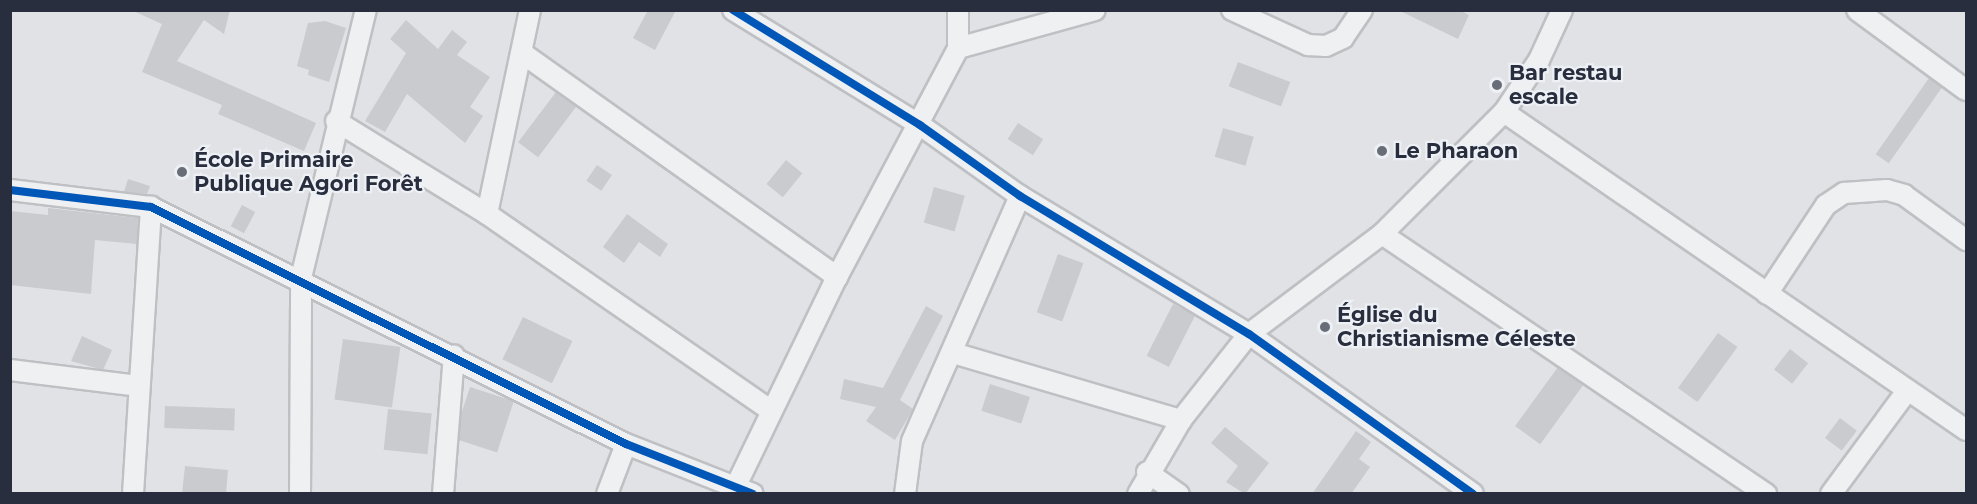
<!DOCTYPE html>
<html>
<head>
<meta charset="utf-8">
<style>
  body { margin:0 }
  #map { position:relative; width:1977px; height:504px; overflow:hidden; background:#e0e2e5; font-family:Montserrat,sans-serif }
  div>[style] { position:absolute }
  .building>* { inset:0; background:#cacbcf; transform-origin:0 0 }
  .roads { filter:drop-shadow(2px 0 #bec0c3) drop-shadow(-2px 0 #bec0c3) drop-shadow(0 2px #bec0c3) drop-shadow(0 -2px #bec0c3) }
  .minor>* { height:20px; margin:-10px; padding:0 10px; transform-origin:10px; border-radius:10px; background:#eff0f2 }
  .cycleway>* { height:8px; margin:-4px; padding:0 4px; transform-origin:4px; border-radius:4px; background:#0057b8 }
  .dots>* { width:16px; height:16px; translate:-50% -50%; box-sizing:border-box; border:3px solid #edf0f5; border-radius:50% }
  span { translate:-50% -50%; white-space:nowrap; text-align:center; line-height:1.15; -webkit-text-stroke:4.5px #edf0f5; paint-order:stroke }
  .poi-label { font-size:21px; color:#282e3d; font-weight:700 }
  .left { translate:0 -50%; text-align:left }
  .frame { position:absolute; inset:0; border:12px solid #282e3d; pointer-events:none }
</style>
</head>
<body>
<div id="map">
  <div class="building">
    <i style="clip-path:polygon(131px 10px,230px 10px,224px 34px,204px 20px,177px 61px,316px 123px,304px 151px,218px 114px,222px 105px,142px 72px,162px 24px)"></i>
    <i style="clip-path:polygon(648px 10px,676px 10px,655px 50px,633px 38px)"></i>
    <i style="clip-path:polygon(1398px 10px,1459px 10px,1469px 15px,1458px 39px)"></i>
    <i style="clip-path:polygon(406px 20px,438px 49px,452px 30px,467px 42px,457px 55px,490px 77px,470px 107px,483px 116px,465px 143px,407px 94px,385px 132px,365px 121px,406px 53px,390px 39px)"></i>
    <i style="clip-path:polygon(325px 21px,346px 28px,329px 82px,308px 75px,309px 70px,297px 66px,308px 23px)"></i>
    <i style="left:1238px;top:62px;width:56px;height:26px;rotate:21deg"></i>
    <i style="left:1929px;top:78px;width:16px;height:93px;rotate:35deg"></i>
    <i style="left:556px;top:92px;width:25px;height:63px;rotate:37deg"></i>
    <i style="left:1018px;top:123px;width:30px;height:19px;rotate:33deg"></i>
    <i style="left:1223px;top:128px;width:32px;height:30px;rotate:16deg"></i>
    <i style="left:786px;top:160px;width:21px;height:31px;rotate:39deg"></i>
    <i style="left:597px;top:165px;width:18px;height:19px;rotate:34deg"></i>
    <i style="clip-path:polygon(128px 179px,150px 186px,147px 194px,124px 192px)"></i>
    <i style="left:934px;top:187px;width:32px;height:37px;rotate:16deg"></i>
    <i style="left:242px;top:205px;width:15px;height:24px;rotate:28deg"></i>
    <i style="clip-path:polygon(48px 208px,138px 218px,137px 244px,95px 240px,91px 294px,10px 285px,10px 211px,48px 215px)"></i>
    <i style="clip-path:polygon(627px 214px,668px 244px,660px 257px,639px 242px,624px 263px,603px 247px)"></i>
    <i style="left:1058px;top:254px;width:27px;height:62px;rotate:20deg"></i>
    <i style="left:1173px;top:304px;width:25px;height:58px;rotate:27deg"></i>
    <i style="clip-path:polygon(926px 306px,943px 316px,900px 400px,913px 409px,895px 440px,866px 421px,876px 407px,840px 399px,844px 379px,883px 388px)"></i>
    <i style="left:523px;top:317px;width:55px;height:47px;rotate:26deg"></i>
    <i style="left:1718px;top:333px;width:24px;height:68px;rotate:36deg"></i>
    <i style="clip-path:polygon(82px 336px,112px 350px,103px 370px,71px 361px)"></i>
    <i style="left:343px;top:339px;width:58px;height:61px;rotate:8deg"></i>
    <i style="left:1790px;top:349px;width:23px;height:26px;rotate:38deg"></i>
    <i style="left:1558px;top:367px;width:31px;height:73px;rotate:36deg"></i>
    <i style="left:990px;top:384px;width:42px;height:28px;rotate:18deg"></i>
    <i style="left:470px;top:387px;width:46px;height:54px;rotate:18deg"></i>
    <i style="left:165px;top:406px;width:70px;height:22px;rotate:2deg"></i>
    <i style="left:388px;top:409px;width:44px;height:41px;rotate:6deg"></i>
    <i style="left:1840px;top:418px;width:21px;height:25px;rotate:37deg"></i>
    <i style="clip-path:polygon(1225px 427px,1269px 463px,1245px 494px,1226px 482px,1238px 466px,1211px 443px)"></i>
    <i style="clip-path:polygon(1356px 431px,1371px 442px,1359px 459px,1370px 467px,1351px 494px,1312px 494px)"></i>
    <i style="clip-path:polygon(185px 466px,228px 470px,226px 494px,182px 494px)"></i>
  </div>
  <div class="roads">
    <div class="minor">
      <i style="left:733px;top:10px;width:220px;rotate:31.6deg"></i>
      <i style="left:920px;top:125px;width:123px;rotate:35.4deg"></i>
      <i style="left:1020px;top:196px;width:267px;rotate:31.1deg"></i>
      <i style="left:1249px;top:334px;width:275px;rotate:35.5deg"></i>
      <i style="left:1232px;top:10px;width:84px;rotate:24.7deg"></i>
      <i style="left:1308px;top:45px;width:18px;rotate:3deg"></i>
      <i style="left:1326px;top:46px;width:19px;rotate:-25deg"></i>
      <i style="left:1343px;top:38px;width:34px;rotate:-56deg"></i>
      <i style="left:1857px;top:10px;width:135px;rotate:36.3deg"></i>
      <i style="left:958px;top:48px;width:142px;rotate:-15.5deg"></i>
      <i style="left:522px;top:53px;width:387px;rotate:35.4deg"></i>
      <i style="left:1504px;top:112px;width:561px;rotate:34.54deg"></i>
      <i style="left:336px;top:121px;width:177px;rotate:31.6deg"></i>
      <i style="left:487px;top:214px;width:344px;rotate:34.7deg"></i>
      <i style="left:10px;top:190px;width:142px;rotate:6.9deg"></i>
      <i style="left:151px;top:207px;width:531px;rotate:26.52deg"></i>
      <i style="left:626px;top:444px;width:136px;rotate:21.5deg"></i>
      <i style="left:487px;top:214px;width:208px;rotate:-78.1deg"></i>
      <i style="left:1382px;top:234px;width:464px;rotate:34.1deg"></i>
      <i style="left:1767px;top:294px;width:107px;rotate:-56.5deg"></i>
      <i style="left:1826px;top:205px;width:22px;rotate:-34deg"></i>
      <i style="left:1844px;top:193px;width:43px;rotate:-4deg"></i>
      <i style="left:1887px;top:190px;width:18px;rotate:16deg"></i>
      <i style="left:1904px;top:195px;width:77px;rotate:36deg"></i>
      <i style="left:953px;top:353px;width:238px;rotate:16.4deg"></i>
      <i style="left:10px;top:370px;width:129px;rotate:7.1deg"></i>
      <i style="left:1147px;top:472px;width:39px;rotate:35deg"></i>
      <i style="left:133px;top:494px;width:288px;rotate:-86.4deg"></i>
      <i style="left:300px;top:494px;width:216px;rotate:-89.7deg"></i>
      <i style="left:301px;top:278px;width:276px;rotate:-76.4deg"></i>
      <i style="left:443px;top:494px;width:139px;rotate:-85.5deg"></i>
      <i style="left:607px;top:494px;width:53px;rotate:-69.2deg"></i>
      <i style="left:732px;top:494px;width:241px;rotate:-64.2deg"></i>
      <i style="left:837px;top:277px;width:259px;rotate:-62.1deg"></i>
      <i style="left:958px;top:48px;width:38px;rotate:-90deg"></i>
      <i style="left:905px;top:494px;width:53px;rotate:-82.5deg"></i>
      <i style="left:912px;top:441px;width:268px;rotate:-66.2deg"></i>
      <i style="left:1138px;top:494px;width:86px;rotate:-59.8deg"></i>
      <i style="left:1181px;top:420px;width:110px;rotate:-51.7deg"></i>
      <i style="left:1249px;top:334px;width:166px;rotate:-36.9deg"></i>
      <i style="left:1382px;top:234px;width:173px;rotate:-45deg"></i>
      <i style="left:1504px;top:112px;width:63px;rotate:-56.1deg"></i>
      <i style="left:1539px;top:60px;width:55px;rotate:-65.3deg"></i>
      <i style="left:1831px;top:494px;width:128px;rotate:-53.6deg"></i>
    </div>
  </div>
  <div class="cycleway">
    <i style="left:733px;top:10px;width:220px;rotate:31.6deg"></i>
    <i style="left:920px;top:125px;width:123px;rotate:35.4deg"></i>
    <i style="left:1020px;top:196px;width:267px;rotate:31.1deg"></i>
    <i style="left:1249px;top:334px;width:275px;rotate:35.5deg"></i>
    <i style="left:10px;top:190px;width:142px;rotate:6.9deg"></i>
    <i style="left:151px;top:207px;width:531px;rotate:26.52deg"></i>
    <i style="left:626px;top:444px;width:136px;rotate:21.5deg"></i>
  </div>
  <div class="dots">
    <i style="left:1497px;top:85px;background:#686d78"></i>
    <i style="left:1382px;top:151px;background:#686d78"></i>
    <i style="left:182px;top:172px;background:#686d78"></i>
    <i style="left:1325px;top:327px;background:#686d78"></i>
  </div>
  <div class="poi-label">
    <span class="left" style="left:1509px;top:85px">Bar restau<br>escale</span>
    <span class="left" style="left:1394px;top:151px">Le Pharaon</span>
    <span class="left" style="left:194px;top:172px">École Primaire<br>Publique Agori Forêt</span>
    <span class="left" style="left:1337px;top:327px">Église du<br>Christianisme Céleste</span>
  </div>
  <div class="frame"></div>
</div>
</body>
</html>
